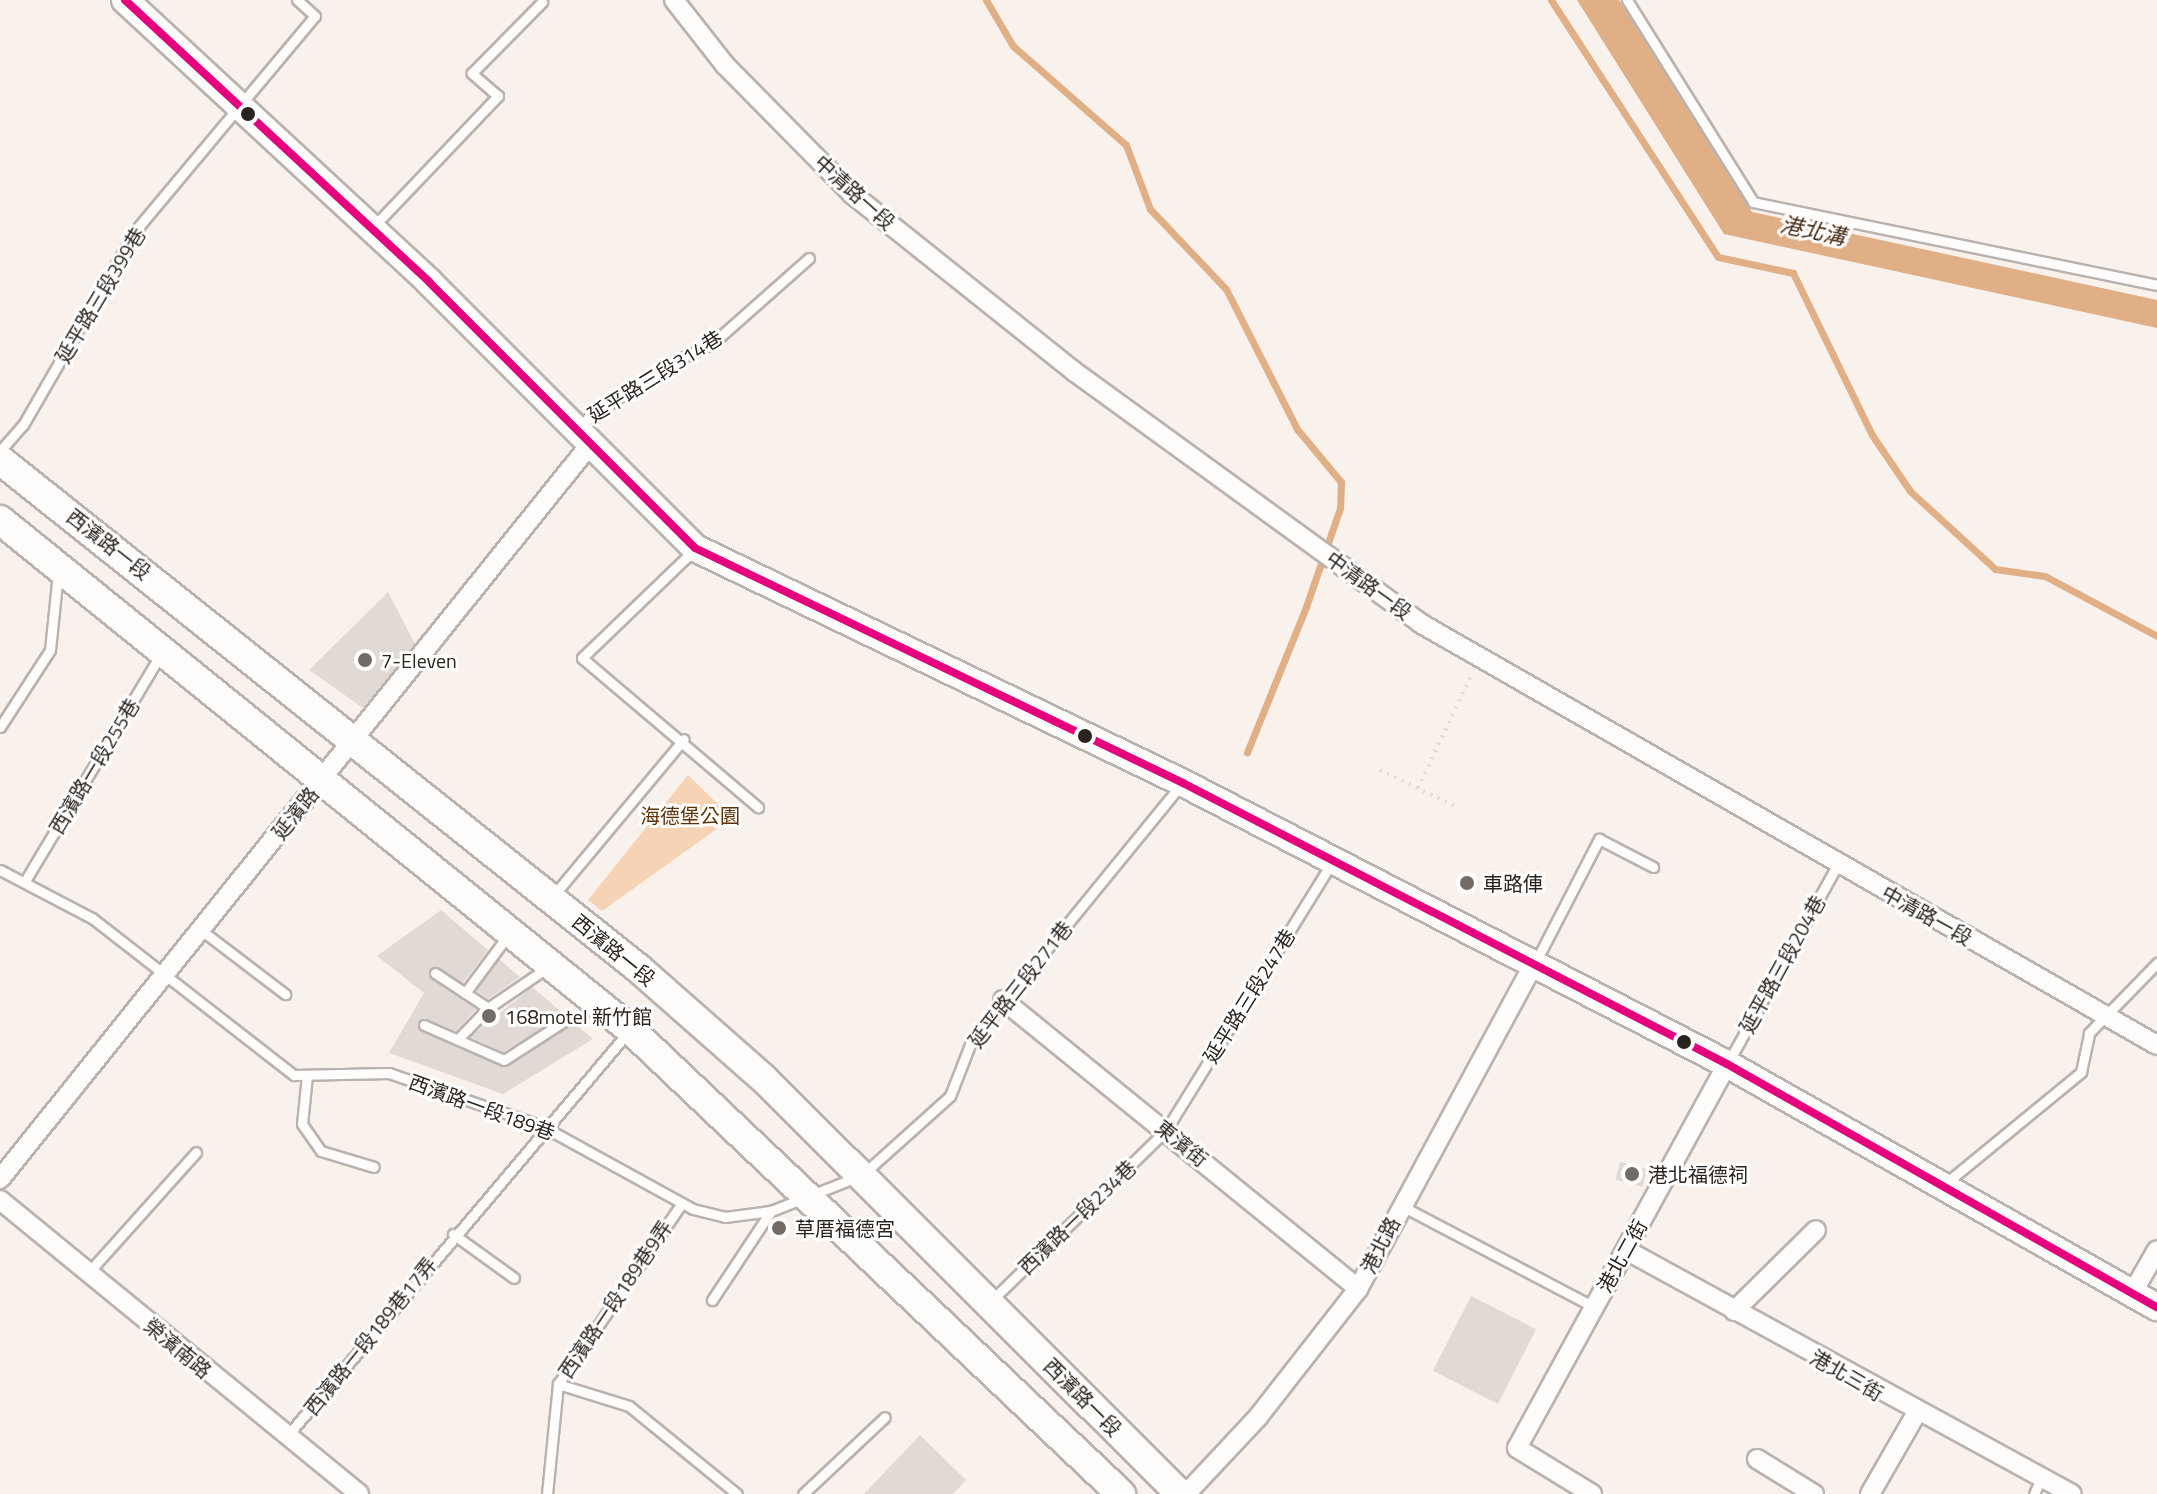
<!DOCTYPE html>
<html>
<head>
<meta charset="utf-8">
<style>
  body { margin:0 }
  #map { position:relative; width:2157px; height:1494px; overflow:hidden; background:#f9f1ec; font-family:"Titillium Web","Noto Sans TC",sans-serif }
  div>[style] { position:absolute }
  .green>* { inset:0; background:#f7d3b6 }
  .water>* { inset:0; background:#e0af86 }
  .stream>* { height:7px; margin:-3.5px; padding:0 3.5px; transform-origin:3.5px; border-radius:3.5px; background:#e0af86 }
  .building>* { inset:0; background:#e0d9d4; transform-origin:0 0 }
  .path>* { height:4px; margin-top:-2px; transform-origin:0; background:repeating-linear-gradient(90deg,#dedcda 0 2px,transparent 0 8px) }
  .roads { filter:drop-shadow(2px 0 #b9b2ae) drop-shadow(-2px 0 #b9b2ae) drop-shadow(0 2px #b9b2ae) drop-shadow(0 -2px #b9b2ae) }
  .lane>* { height:9px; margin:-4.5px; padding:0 4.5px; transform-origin:4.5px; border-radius:4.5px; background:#fefdfc }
  .street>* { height:18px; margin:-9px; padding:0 9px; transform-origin:9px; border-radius:9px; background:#fefdfc }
  .secondary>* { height:26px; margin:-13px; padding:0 13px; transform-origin:13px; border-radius:13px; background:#fefdfc }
  .primary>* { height:28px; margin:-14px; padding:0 14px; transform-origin:14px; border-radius:14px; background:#fefdfc }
  .bus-1>* { height:8px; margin:-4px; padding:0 4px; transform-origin:4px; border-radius:4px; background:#e5007d }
  .dots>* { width:22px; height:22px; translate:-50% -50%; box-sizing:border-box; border:4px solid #fff; border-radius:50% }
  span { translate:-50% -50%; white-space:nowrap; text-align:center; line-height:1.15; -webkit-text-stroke:6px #fff; paint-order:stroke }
  .street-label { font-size:20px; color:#2a231e }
  .poi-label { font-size:20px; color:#2a231e }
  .left { translate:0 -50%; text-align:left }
  .park-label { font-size:20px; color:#5e3204 }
  .water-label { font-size:22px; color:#472b13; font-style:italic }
</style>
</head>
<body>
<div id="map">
  <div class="green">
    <i style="clip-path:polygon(688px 775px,732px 818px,602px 911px,588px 900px)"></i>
  </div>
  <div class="water">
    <i style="clip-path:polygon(1577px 0,1619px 0,1752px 212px,2157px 300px,2157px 328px,1724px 234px)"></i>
  </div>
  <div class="stream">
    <i style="left:986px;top:0;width:53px;rotate:59.6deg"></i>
    <i style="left:1013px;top:46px;width:150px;rotate:41.2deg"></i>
    <i style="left:1126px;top:145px;width:68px;rotate:69.4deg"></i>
    <i style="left:1150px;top:209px;width:110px;rotate:46.5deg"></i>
    <i style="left:1226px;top:289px;width:157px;rotate:63.1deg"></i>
    <i style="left:1297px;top:429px;width:69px;rotate:50.3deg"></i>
    <i style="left:1341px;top:482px;width:26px;rotate:92deg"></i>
    <i style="left:1340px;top:508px;width:105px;rotate:109deg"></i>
    <i style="left:1306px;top:607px;width:157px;rotate:112.1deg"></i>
    <i style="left:1551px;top:0;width:306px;rotate:57deg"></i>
    <i style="left:1718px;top:257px;width:77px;rotate:12deg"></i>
    <i style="left:1793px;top:273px;width:180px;rotate:64deg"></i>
    <i style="left:1872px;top:435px;width:68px;rotate:55.8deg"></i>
    <i style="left:1910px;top:491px;width:115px;rotate:42.5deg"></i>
    <i style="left:1995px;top:569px;width:50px;rotate:8deg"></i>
    <i style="left:2045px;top:576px;width:127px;rotate:28.2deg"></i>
  </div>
  <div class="building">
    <i style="clip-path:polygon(388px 592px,415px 644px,363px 708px,309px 670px)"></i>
    <i style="clip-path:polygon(441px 910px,488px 950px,463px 983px,429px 968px,431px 979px,476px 1009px,456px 1031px,424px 1018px,418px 1030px,504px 1067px,567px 1028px,570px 1019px,593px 1039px,503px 1094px,389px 1053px,424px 993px,377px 956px)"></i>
    <i style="clip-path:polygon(499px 959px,520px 977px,488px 999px,476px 991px)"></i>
    <i style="clip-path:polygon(532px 987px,565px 1015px,503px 1052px,470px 1037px)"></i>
    <i style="left:1620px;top:1162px;width:28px;height:18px;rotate:15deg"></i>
    <i style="left:1471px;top:1296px;width:73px;height:84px;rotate:27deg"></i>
    <i style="clip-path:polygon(920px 1435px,966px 1480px,953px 1494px,864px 1494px)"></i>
  </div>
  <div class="path">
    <i style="left:1380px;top:770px;width:88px;rotate:25.7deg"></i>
    <i style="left:1418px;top:788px;width:126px;rotate:-64.7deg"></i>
  </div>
  <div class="roads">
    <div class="lane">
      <i style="left:1627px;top:0;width:238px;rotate:58deg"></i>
      <i style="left:1753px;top:202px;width:412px;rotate:11.6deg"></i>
      <i style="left:374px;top:226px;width:180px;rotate:-46.4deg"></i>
      <i style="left:498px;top:96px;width:35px;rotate:-139deg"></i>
      <i style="left:472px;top:73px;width:100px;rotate:-45.4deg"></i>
      <i style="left:579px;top:425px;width:98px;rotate:-35deg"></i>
      <i style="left:659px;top:369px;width:60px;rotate:-25.7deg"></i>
      <i style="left:713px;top:343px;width:128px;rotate:-41.5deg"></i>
      <i style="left:0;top:451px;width:35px;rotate:-49deg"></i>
      <i style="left:23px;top:425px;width:224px;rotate:-60deg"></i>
      <i style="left:135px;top:231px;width:280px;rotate:-50.1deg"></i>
      <i style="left:315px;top:16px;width:24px;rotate:-138deg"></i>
      <i style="left:693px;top:551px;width:154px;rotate:136.1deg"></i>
      <i style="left:582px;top:658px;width:231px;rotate:40.3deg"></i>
      <i style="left:0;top:727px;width:92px;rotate:-57deg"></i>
      <i style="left:50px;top:650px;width:77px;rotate:-84.1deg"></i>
      <i style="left:0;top:870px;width:104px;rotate:27.6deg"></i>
      <i style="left:92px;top:918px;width:256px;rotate:37.9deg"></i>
      <i style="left:294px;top:1075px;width:95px;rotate:-1.2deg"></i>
      <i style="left:389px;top:1073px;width:162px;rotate:19.1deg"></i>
      <i style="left:542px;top:1126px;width:172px;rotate:28.8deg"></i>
      <i style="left:693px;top:1209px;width:33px;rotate:14deg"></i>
      <i style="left:725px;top:1217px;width:46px;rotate:-7.4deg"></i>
      <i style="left:771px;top:1211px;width:98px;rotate:-21.6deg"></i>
      <i style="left:862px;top:1175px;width:118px;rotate:-41.9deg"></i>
      <i style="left:950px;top:1096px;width:58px;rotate:-68.7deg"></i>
      <i style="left:971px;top:1042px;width:330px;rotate:-50.8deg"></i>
      <i style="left:25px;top:881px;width:265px;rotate:-59.1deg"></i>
      <i style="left:553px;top:896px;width:204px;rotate:-50.2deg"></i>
      <i style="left:201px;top:930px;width:106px;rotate:37.3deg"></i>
      <i style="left:1535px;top:963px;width:140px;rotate:-62.7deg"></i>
      <i style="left:1599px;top:839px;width:61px;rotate:27.4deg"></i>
      <i style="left:435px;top:973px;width:64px;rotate:33.4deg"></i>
      <i style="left:488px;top:1008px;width:43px;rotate:134.1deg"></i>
      <i style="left:465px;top:993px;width:74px;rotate:-53.3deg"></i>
      <i style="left:488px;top:1008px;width:73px;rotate:-34.3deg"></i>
      <i style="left:424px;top:1025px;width:87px;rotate:23.6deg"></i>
      <i style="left:504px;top:1060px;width:70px;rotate:-32.8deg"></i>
      <i style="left:1729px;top:1061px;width:224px;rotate:-61.1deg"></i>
      <i style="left:307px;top:1075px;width:49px;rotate:95.8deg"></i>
      <i style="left:302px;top:1124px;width:33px;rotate:55deg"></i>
      <i style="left:321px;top:1151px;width:55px;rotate:16.8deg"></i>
      <i style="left:1946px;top:1183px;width:175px;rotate:-39.4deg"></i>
      <i style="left:2081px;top:1072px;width:40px;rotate:-78deg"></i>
      <i style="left:2089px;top:1033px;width:98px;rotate:-45.8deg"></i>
      <i style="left:1400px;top:1205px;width:219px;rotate:27.7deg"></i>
      <i style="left:453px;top:1234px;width:75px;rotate:35.8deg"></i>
      <i style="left:88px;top:1273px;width:162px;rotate:-48.2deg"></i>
      <i style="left:712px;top:1300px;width:107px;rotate:-56.5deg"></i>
      <i style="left:991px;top:1301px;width:245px;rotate:-44.3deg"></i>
      <i style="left:1166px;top:1130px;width:317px;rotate:-58.2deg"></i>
      <i style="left:558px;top:1384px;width:74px;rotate:17.2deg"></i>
      <i style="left:629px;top:1406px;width:139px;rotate:39.2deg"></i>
      <i style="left:288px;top:1435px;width:529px;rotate:-49.83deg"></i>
      <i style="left:547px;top:1494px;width:111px;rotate:-84.3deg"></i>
      <i style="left:558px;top:1384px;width:219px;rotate:-55.6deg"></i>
      <i style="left:803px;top:1494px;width:112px;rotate:-43.2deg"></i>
      <i style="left:2034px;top:1494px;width:17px;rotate:-66deg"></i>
    </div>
    <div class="street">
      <i style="left:674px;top:0;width:83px;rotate:51.9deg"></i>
      <i style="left:725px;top:65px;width:181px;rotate:45.4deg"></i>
      <i style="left:852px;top:194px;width:285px;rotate:38.6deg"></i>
      <i style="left:1075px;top:372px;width:427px;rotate:36deg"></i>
      <i style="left:1420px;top:623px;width:849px;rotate:29.8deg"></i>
      <i style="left:1003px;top:1000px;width:458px;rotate:39.1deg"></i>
      <i style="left:0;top:1179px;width:940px;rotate:-51.22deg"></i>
      <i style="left:0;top:1200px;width:464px;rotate:39.3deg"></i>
      <i style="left:1626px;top:1250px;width:508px;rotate:28.68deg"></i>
      <i style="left:2133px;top:1292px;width:48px;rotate:-60.3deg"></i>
      <i style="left:1734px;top:1311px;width:115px;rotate:-44.6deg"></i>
      <i style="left:1757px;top:1459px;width:67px;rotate:31.6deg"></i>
      <i style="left:1186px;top:1494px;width:105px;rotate:-46.9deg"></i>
      <i style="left:1258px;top:1417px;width:162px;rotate:-52deg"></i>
      <i style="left:1358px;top:1289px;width:367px;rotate:-61.6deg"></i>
      <i style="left:1592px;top:1494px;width:88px;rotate:-148.5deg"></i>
      <i style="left:1517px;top:1448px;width:438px;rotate:-61.3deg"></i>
      <i style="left:1870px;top:1494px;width:92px;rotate:-60.1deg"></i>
    </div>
    <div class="secondary">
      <i style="left:125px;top:0;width:415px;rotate:42.8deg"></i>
      <i style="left:429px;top:282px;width:376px;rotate:45deg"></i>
      <i style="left:695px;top:548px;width:542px;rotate:25.71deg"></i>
      <i style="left:1183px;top:783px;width:612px;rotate:27.32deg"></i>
      <i style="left:1727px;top:1064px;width:494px;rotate:29.5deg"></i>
    </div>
    <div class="primary">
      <i style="left:0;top:460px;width:816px;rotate:38.53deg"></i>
      <i style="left:638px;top:968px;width:168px;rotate:41.4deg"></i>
      <i style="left:764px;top:1079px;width:588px;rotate:44.93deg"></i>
      <i style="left:0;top:520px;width:811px;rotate:38.95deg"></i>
      <i style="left:631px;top:1030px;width:675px;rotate:43.44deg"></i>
    </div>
  </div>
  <div class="bus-1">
    <i style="left:125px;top:0;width:415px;rotate:42.8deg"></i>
    <i style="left:429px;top:282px;width:376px;rotate:45deg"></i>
    <i style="left:695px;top:548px;width:542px;rotate:25.71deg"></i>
    <i style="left:1183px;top:783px;width:612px;rotate:27.32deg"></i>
    <i style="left:1727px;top:1064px;width:494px;rotate:29.5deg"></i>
  </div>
  <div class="dots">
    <i style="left:248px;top:114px;background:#2a231e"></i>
    <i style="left:365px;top:660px;background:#726b66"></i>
    <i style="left:1085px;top:736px;background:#2a231e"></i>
    <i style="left:1467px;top:883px;background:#726b66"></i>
    <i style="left:489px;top:1016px;background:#726b66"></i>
    <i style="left:1684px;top:1042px;background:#2a231e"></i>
    <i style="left:1632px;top:1174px;background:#726b66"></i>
    <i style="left:779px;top:1228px;background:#726b66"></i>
  </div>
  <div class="street-label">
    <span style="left:855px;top:192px;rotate:42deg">中清路一段</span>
    <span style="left:100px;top:295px;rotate:-59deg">延平路三段399巷</span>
    <span style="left:655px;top:376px;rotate:-32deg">延平路三段314巷</span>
    <span style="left:109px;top:544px;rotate:38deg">西濱路一段</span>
    <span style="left:1369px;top:585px;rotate:36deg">中清路一段</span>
    <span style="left:94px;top:766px;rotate:-59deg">西濱路一段255巷</span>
    <span style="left:295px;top:813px;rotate:-51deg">延濱路</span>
    <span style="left:1927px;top:915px;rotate:29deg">中清路一段</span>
    <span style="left:614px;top:950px;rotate:39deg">西濱路一段</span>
    <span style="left:1782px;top:964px;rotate:-61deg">延平路三段204巷</span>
    <span style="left:1020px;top:984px;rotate:-52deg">延平路三段271巷</span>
    <span style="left:1249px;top:996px;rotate:-58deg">延平路三段247巷</span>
    <span style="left:482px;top:1107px;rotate:20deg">西濱路一段189巷</span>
    <span style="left:1182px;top:1143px;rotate:39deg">東濱街</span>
    <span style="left:1077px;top:1217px;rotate:-44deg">西濱路一段234巷</span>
    <span style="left:1380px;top:1245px;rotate:-63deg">港北路</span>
    <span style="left:1622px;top:1256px;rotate:-61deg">港北二街</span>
    <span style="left:615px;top:1299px;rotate:-56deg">西濱路一段189巷9弄</span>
    <span style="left:370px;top:1336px;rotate:-51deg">西濱路一段189巷17弄</span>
    <span style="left:178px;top:1348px;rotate:40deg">榮濱南路</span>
    <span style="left:1847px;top:1375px;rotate:30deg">港北三街</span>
    <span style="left:1083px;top:1397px;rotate:45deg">西濱路一段</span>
  </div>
  <div class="poi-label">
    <span class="left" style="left:381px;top:660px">7-Eleven</span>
    <span class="left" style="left:1483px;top:883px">車路俥</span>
    <span class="left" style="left:505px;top:1016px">168motel 新竹館</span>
    <span class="left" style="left:1648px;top:1174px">港北福德祠</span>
    <span class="left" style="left:795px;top:1228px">草厝福德宮</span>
  </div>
  <div class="park-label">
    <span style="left:690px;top:815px">海德堡公園</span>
  </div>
  <div class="water-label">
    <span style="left:1813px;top:231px;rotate:12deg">港北溝</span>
  </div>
</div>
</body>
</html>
